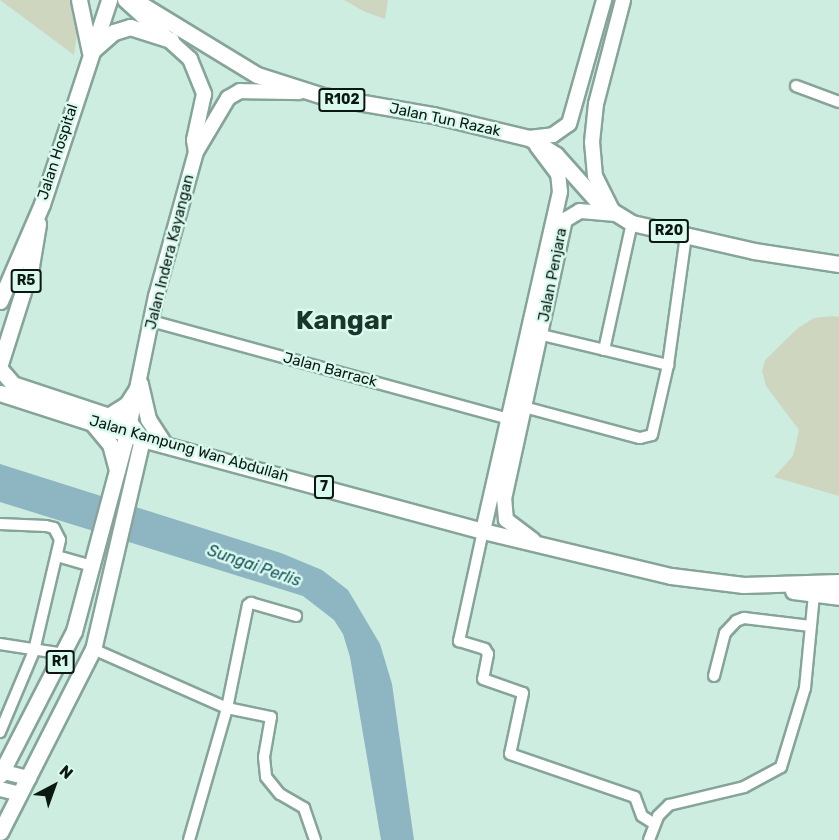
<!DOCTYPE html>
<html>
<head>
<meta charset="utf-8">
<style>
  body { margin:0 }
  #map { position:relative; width:839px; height:840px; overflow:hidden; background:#cdede1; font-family:Rubik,sans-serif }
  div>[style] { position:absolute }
  .green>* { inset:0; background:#cfd6bf }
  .water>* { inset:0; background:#8eb5c2 }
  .roads { filter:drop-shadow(2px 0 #86a499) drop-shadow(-2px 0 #86a499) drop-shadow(0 2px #86a499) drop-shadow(0 -2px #86a499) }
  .street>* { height:10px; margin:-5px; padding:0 5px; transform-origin:5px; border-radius:5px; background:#fff }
  .secondary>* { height:14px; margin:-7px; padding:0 7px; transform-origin:7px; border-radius:7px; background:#fff }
  .primary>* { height:15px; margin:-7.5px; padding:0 7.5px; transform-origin:7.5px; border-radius:7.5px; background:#fff }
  span { translate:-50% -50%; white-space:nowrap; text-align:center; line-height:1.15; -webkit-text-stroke:5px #dafaee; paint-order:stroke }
  .shield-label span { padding:2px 4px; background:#dafaee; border:2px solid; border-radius:4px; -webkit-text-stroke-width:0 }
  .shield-label { font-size:14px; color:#0c1814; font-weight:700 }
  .street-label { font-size:15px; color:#0c1814 }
  .water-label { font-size:16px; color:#19505f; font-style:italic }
  .town-label { font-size:27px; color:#1a352c; font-weight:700 }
  .north { position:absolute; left:24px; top:756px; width:60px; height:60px; -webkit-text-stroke:4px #dafaee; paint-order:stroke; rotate:41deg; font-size:16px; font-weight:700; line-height:24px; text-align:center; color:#0c1814 }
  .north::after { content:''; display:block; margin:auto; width:21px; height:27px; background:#0c1814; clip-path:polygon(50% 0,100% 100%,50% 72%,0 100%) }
</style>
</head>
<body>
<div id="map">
  <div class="green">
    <i style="clip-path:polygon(0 0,71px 0,77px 34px,74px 55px)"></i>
    <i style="clip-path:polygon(344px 0,388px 0,385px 19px,365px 12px)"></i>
    <i style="clip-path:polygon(833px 316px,839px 317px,839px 496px,774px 477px,793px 456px,799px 430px,766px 386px,762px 371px,765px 360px,798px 328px,814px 318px)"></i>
  </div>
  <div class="water">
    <i style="clip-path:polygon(0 464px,281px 553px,322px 570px,348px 590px,380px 644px,392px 684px,414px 840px,381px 840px,350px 657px,343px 634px,334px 620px,303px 596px,0 502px)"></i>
  </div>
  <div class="roads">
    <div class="street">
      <i style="left:796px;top:86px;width:46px;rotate:20.4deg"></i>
      <i style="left:151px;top:321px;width:371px;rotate:15.3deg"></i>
      <i style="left:542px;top:335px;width:130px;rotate:13.4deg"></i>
      <i style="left:604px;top:350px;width:130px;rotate:-77.6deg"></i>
      <i style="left:524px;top:407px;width:120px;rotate:15deg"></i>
      <i style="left:640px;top:438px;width:12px;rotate:-14deg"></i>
      <i style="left:652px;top:435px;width:72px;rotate:-77.1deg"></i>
      <i style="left:668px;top:365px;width:131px;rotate:-82.1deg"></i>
      <i style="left:0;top:524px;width:46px;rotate:2.5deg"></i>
      <i style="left:46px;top:526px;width:8px;rotate:14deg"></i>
      <i style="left:54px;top:528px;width:13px;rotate:63deg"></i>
      <i style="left:60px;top:540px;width:114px;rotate:103.2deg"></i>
      <i style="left:34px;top:651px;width:88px;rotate:112.8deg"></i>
      <i style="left:483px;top:531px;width:113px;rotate:102.3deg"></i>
      <i style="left:459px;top:641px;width:27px;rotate:17deg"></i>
      <i style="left:485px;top:649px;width:6px;rotate:59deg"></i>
      <i style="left:488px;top:654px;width:25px;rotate:101deg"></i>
      <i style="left:483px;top:679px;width:42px;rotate:19.3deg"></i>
      <i style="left:523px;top:693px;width:62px;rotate:102deg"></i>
      <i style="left:510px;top:754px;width:132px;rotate:19deg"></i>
      <i style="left:635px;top:797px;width:20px;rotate:70deg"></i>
      <i style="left:642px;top:816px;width:15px;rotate:32deg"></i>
      <i style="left:57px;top:556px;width:35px;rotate:16deg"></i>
      <i style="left:0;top:644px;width:65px;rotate:8.9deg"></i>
      <i style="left:93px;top:649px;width:146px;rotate:23.8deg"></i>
      <i style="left:227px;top:708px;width:45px;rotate:11.6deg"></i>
      <i style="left:271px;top:717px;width:41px;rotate:99.9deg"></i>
      <i style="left:264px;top:757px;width:20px;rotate:84deg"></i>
      <i style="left:266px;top:777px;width:22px;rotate:51deg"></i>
      <i style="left:280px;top:794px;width:28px;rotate:30deg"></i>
      <i style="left:304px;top:808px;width:34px;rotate:71deg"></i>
      <i style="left:714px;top:676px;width:44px;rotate:-75.7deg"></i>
      <i style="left:725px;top:633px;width:16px;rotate:-47deg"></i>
      <i style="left:736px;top:621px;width:9px;rotate:-21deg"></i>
      <i style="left:744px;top:618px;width:67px;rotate:6.8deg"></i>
      <i style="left:189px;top:840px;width:137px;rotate:-73.9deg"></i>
      <i style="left:227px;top:708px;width:105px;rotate:-78.5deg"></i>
      <i style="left:248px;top:605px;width:4px;rotate:-34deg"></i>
      <i style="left:251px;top:603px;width:47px;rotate:16.1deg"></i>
      <i style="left:649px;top:840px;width:26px;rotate:-69deg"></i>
      <i style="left:658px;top:816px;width:16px;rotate:-45deg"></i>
      <i style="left:669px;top:805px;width:77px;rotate:-13.5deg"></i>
      <i style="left:744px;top:787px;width:42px;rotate:-28.4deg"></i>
      <i style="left:781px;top:767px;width:83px;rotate:-73.1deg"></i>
      <i style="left:805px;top:688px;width:94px;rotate:-84.5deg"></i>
    </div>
    <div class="secondary">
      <i style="left:125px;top:0;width:88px;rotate:42.2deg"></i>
      <i style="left:190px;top:59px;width:38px;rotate:68deg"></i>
      <i style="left:204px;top:94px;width:47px;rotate:102.3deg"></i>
      <i style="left:194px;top:140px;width:12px;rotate:81deg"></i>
      <i style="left:196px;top:152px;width:149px;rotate:105.5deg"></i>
      <i style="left:156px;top:296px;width:130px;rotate:101.6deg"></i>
      <i style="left:529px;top:138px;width:24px;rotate:-7deg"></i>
      <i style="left:553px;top:135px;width:19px;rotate:-35deg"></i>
      <i style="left:569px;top:124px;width:129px;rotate:-74.2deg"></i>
      <i style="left:196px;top:152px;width:63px;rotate:-59.3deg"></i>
      <i style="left:228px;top:98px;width:14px;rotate:-30deg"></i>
      <i style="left:240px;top:91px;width:59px;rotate:1deg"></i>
      <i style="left:613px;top:212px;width:40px;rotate:-116.6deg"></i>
      <i style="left:595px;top:176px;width:34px;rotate:-95deg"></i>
      <i style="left:592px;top:142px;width:38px;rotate:-84deg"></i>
      <i style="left:596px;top:104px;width:107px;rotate:-75.4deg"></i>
      <i style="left:483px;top:531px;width:348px;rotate:-77.2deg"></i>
      <i style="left:560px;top:192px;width:18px;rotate:-96deg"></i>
      <i style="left:558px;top:174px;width:35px;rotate:-127deg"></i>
      <i style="left:533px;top:540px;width:34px;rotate:-143deg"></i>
      <i style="left:506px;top:520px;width:21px;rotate:-95deg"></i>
      <i style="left:504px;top:499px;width:286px;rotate:-77.7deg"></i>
      <i style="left:565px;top:220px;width:17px;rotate:-31deg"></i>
      <i style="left:580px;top:211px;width:34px;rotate:5deg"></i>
      <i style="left:0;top:771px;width:30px;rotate:14deg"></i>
      <i style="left:0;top:789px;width:21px;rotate:14deg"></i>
    </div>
    <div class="primary">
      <i style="left:79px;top:0;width:53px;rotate:78.1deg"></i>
      <i style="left:134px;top:0;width:144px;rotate:31.4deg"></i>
      <i style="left:257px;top:75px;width:69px;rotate:17.7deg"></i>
      <i style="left:323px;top:96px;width:112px;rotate:9.8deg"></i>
      <i style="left:433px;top:115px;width:99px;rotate:13.5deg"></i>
      <i style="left:529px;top:138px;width:32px;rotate:32deg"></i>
      <i style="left:556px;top:155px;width:63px;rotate:48.2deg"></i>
      <i style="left:598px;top:202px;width:40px;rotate:32deg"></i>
      <i style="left:632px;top:223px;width:125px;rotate:12.9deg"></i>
      <i style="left:754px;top:251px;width:86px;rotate:8.7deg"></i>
      <i style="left:93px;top:50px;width:28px;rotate:-41deg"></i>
      <i style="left:114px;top:32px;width:17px;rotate:-17deg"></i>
      <i style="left:130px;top:27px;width:43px;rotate:17.6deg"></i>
      <i style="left:0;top:301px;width:106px;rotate:-66.6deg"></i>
      <i style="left:42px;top:204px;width:215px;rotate:-71.8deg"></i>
      <i style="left:0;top:364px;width:103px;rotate:-72.4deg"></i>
      <i style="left:31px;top:266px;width:43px;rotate:-80.5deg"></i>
      <i style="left:0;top:369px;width:20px;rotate:49deg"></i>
      <i style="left:13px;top:384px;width:123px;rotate:18.4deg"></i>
      <i style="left:130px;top:423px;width:20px;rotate:53deg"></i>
      <i style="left:142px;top:439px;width:216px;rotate:103.1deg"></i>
      <i style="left:93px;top:649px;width:205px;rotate:116.9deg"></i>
      <i style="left:0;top:393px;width:149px;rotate:17.9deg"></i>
      <i style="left:142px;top:439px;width:353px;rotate:15.1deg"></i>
      <i style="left:483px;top:531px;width:193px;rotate:13.5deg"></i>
      <i style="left:671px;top:576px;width:73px;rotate:7.1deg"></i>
      <i style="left:743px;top:585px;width:96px;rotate:-1.8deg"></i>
      <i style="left:108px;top:416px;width:22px;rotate:-32deg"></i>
      <i style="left:127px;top:404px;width:24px;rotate:-57deg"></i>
      <i style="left:140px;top:384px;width:36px;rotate:77deg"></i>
      <i style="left:148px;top:419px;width:31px;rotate:57deg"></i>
      <i style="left:93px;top:424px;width:26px;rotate:50deg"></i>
      <i style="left:110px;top:444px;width:27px;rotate:75deg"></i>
      <i style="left:793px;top:591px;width:46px;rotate:7.4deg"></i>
      <i style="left:0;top:775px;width:162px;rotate:-62.8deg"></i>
      <i style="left:74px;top:631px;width:212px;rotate:-75deg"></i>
    </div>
  </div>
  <div class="shield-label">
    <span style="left:342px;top:100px">R102</span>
    <span style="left:669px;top:231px">R20</span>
    <span style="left:26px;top:281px">R5</span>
    <span style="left:324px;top:487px">7</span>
    <span style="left:60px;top:662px">R1</span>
  </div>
  <div class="street-label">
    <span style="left:445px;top:120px;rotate:12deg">Jalan Tun Razak</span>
    <span style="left:58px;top:152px;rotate:-72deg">Jalan Hospital</span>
    <span style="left:170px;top:252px;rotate:-76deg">Jalan Indera Kayangan</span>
    <span style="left:553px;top:275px;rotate:-79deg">Jalan Penjara</span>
    <span style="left:330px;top:370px;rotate:15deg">Jalan Barrack</span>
    <span style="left:189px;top:449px;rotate:16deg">Jalan Kampung Wan Abdullah</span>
  </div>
  <div class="water-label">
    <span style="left:254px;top:566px;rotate:19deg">Sungai Perlis</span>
  </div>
  <div class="town-label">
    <span style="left:344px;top:321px">Kangar</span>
  </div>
  <div class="north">N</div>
</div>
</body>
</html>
